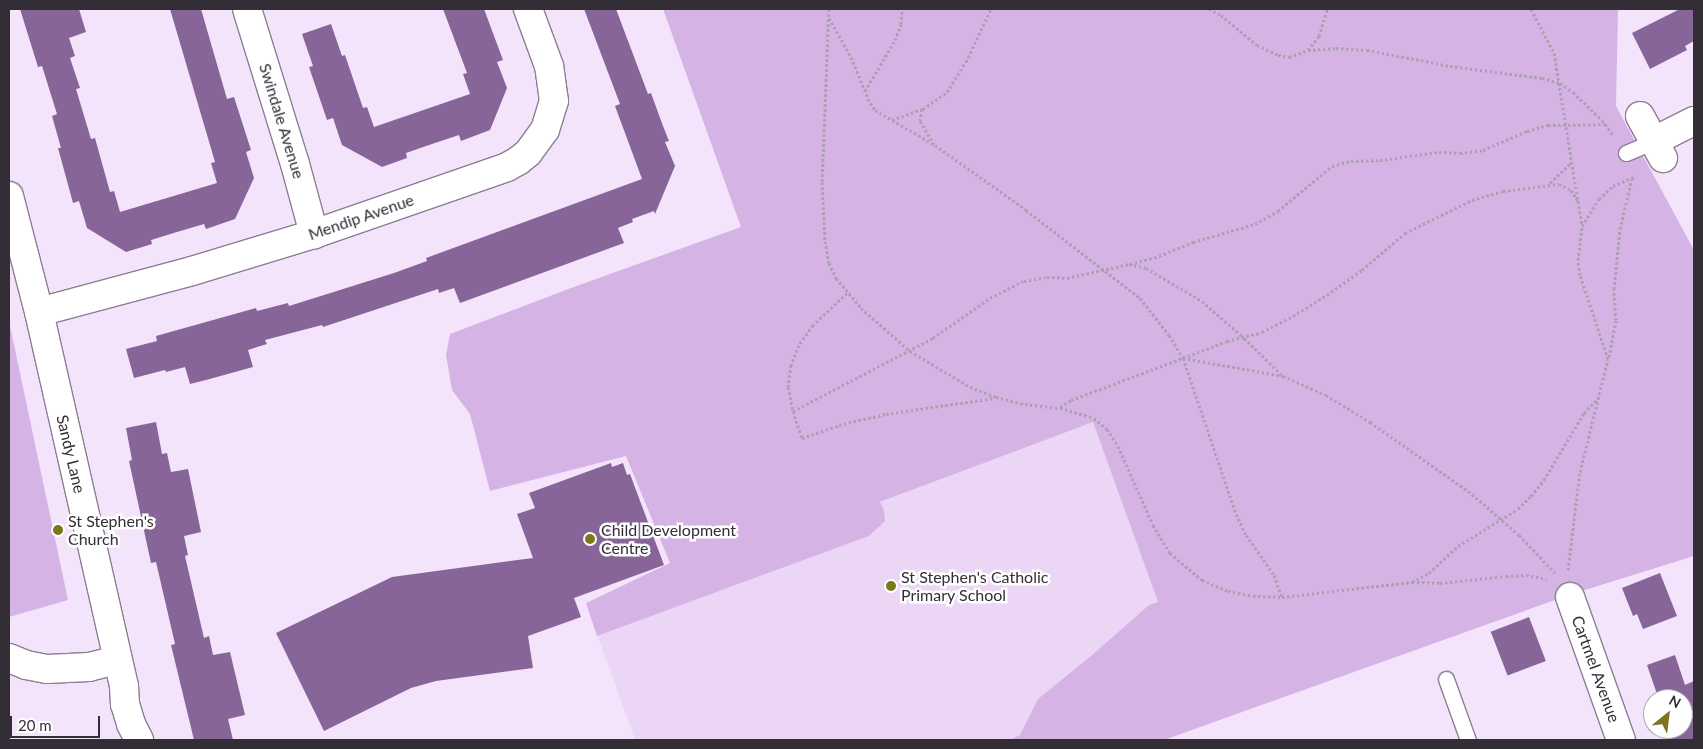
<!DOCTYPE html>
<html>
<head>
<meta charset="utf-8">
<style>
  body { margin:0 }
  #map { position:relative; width:1703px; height:749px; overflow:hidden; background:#f3e4fb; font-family:Lato,sans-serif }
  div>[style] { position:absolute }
  .built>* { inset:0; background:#ebd7f5 }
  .green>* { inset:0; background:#d5b4e5 }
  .building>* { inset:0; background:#886599; transform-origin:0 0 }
  .path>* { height:3px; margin-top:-1.5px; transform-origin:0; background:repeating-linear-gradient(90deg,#aca0b2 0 2.5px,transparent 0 5px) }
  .roads { filter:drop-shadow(1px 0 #8b7d92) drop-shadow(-1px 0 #8b7d92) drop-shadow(0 1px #8b7d92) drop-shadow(0 -1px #8b7d92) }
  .service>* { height:15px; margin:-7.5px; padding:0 7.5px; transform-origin:7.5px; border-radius:7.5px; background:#fff }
  .minor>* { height:28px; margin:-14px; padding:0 14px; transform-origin:14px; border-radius:14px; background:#fff }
  .dots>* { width:14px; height:14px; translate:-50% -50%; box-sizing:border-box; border:2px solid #fff; border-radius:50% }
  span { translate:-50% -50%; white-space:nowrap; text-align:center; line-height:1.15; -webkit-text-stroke:5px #fff; paint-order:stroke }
  .street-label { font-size:16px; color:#332d36 }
  .poi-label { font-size:16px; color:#332d36 }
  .left { translate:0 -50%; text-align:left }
  .frame { position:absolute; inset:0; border:10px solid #332d36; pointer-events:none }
  .north { position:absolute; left:1643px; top:689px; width:50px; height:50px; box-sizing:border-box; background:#fff; border:1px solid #adabaf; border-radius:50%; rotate:29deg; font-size:14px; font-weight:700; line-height:20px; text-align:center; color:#332d36 }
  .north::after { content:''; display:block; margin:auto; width:18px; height:22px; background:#7d761a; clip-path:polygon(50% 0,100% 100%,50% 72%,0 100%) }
  .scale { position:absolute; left:10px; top:716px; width:90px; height:22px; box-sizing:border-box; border:2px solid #332d36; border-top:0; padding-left:6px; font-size:15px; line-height:18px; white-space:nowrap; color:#332d36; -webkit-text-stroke:4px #fff; paint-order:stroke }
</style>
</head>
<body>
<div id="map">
  <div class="built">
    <i style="clip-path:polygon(1093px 421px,1158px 602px,1164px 740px,635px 740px,586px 603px,673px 569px,879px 503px)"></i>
  </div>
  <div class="green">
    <i style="clip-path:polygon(663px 9px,1618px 9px,1616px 106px,1694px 250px,1694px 556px,1569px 595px,1164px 740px,1010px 740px,1020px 735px,1038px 699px,1091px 656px,1149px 605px,1158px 602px,1093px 422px,880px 502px,884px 510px,885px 521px,869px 536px,597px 636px,586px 603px,670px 563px,626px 456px,490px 491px,470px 414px,452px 390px,446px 355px,450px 334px,571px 288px,741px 227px)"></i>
    <i style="clip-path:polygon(9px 321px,68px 600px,9px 617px)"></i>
  </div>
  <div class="building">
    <i style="clip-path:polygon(20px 9px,79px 9px,86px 32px,69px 38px,75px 56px,70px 58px,80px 88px,76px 89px,91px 139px,95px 138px,110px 192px,114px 191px,120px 212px,217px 183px,211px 163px,215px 162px,170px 9px,201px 9px,227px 99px,234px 97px,251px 150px,246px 152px,254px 178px,235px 219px,206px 229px,204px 224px,177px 232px,151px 240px,152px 244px,126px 252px,87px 228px,79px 201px,73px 203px,58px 148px,61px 148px,52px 116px,57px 114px,42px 66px,38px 67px)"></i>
    <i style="clip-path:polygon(443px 9px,484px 9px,503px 60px,497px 62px,507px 88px,490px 130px,461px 141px,459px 135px,432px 144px,406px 153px,407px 158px,382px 167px,342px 145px,333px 118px,327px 120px,309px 67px,313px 66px,302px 34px,331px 24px,342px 56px,345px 55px,363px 108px,367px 107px,374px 127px,470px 94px,463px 74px,467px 73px)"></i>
    <i style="clip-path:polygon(584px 9px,616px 9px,648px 94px,651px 93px,663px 126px,669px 141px,665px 142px,675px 166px,655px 214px,654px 211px,632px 219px,633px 222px,618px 228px,624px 243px,460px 303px,454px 288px,439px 293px,438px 289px,323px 327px,322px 325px,265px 340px,267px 344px,248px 350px,253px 367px,206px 380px,190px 384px,185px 367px,166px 372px,165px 370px,134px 378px,126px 349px,157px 341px,156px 336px,256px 308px,257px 311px,288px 303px,289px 306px,394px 273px,427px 261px,426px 258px,642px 179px,615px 106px,620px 104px)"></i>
    <i style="clip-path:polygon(1680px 9px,1694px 9px,1694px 41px,1685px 46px,1687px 50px,1650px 69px,1632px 33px)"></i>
    <i style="clip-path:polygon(156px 422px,162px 454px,167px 453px,171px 472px,188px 469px,201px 532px,184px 536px,188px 555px,185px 556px,204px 638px,209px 636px,213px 655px,230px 652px,245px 715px,228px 719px,233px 740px,194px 740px,171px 645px,175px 644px,156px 562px,151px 563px,129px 461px,132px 460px,126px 428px)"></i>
    <i style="clip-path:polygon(611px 463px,612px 467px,623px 463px,627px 475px,630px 474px,664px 565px,574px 598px,581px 617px,528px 636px,533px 668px,436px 681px,411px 688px,324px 731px,276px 633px,392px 577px,533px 558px,517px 514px,535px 508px,529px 493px)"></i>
    <i style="clip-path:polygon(1660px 573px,1677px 616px,1643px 629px,1637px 614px,1633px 616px,1622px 588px)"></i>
    <i style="left:1529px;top:617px;width:47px;height:41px;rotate:69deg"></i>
    <i style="clip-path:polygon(1675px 655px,1685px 685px,1694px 681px,1694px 740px,1671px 740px,1667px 729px,1683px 729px,1683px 699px,1656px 699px,1655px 695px,1657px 694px,1647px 665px)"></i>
  </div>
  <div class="path">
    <i style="left:829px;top:9px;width:173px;rotate:92.3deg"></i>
    <i style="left:822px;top:182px;width:59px;rotate:87.1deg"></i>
    <i style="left:825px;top:241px;width:22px;rotate:80deg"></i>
    <i style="left:829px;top:263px;width:17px;rotate:65deg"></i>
    <i style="left:836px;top:278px;width:39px;rotate:50deg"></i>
    <i style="left:861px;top:308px;width:65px;rotate:41.3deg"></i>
    <i style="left:910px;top:351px;width:70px;rotate:31deg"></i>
    <i style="left:970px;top:387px;width:28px;rotate:21deg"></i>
    <i style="left:996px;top:397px;width:30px;rotate:14deg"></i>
    <i style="left:1025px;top:404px;width:35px;rotate:7deg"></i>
    <i style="left:1060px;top:408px;width:35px;rotate:16deg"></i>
    <i style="left:1094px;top:418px;width:17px;rotate:40deg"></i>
    <i style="left:1107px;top:429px;width:20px;rotate:57deg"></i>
    <i style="left:1118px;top:446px;width:86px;rotate:66.1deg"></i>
    <i style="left:1153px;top:525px;width:33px;rotate:59deg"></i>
    <i style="left:1170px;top:553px;width:42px;rotate:40.2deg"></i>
    <i style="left:1202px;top:580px;width:28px;rotate:23deg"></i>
    <i style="left:1228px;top:591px;width:25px;rotate:11deg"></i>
    <i style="left:1253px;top:596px;width:29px;rotate:2deg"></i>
    <i style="left:1282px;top:597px;width:131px;rotate:-6.6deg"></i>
    <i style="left:1412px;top:582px;width:28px;rotate:2deg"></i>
    <i style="left:1440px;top:583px;width:66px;rotate:-6.1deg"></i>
    <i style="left:1506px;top:576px;width:20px;rotate:-3deg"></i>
    <i style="left:1526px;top:575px;width:21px;rotate:11deg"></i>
    <i style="left:1209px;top:9px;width:13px;rotate:27deg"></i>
    <i style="left:1221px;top:15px;width:47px;rotate:39.8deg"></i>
    <i style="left:1257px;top:45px;width:23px;rotate:25deg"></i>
    <i style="left:1278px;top:55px;width:11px;rotate:10deg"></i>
    <i style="left:1289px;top:57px;width:20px;rotate:-20deg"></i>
    <i style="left:1308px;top:50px;width:28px;rotate:-4deg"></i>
    <i style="left:1336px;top:48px;width:31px;rotate:4deg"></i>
    <i style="left:1367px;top:50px;width:85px;rotate:10.9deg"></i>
    <i style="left:1450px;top:66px;width:93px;rotate:7.4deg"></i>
    <i style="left:1542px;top:78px;width:19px;rotate:16deg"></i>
    <i style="left:1560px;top:83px;width:16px;rotate:35deg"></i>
    <i style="left:1573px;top:92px;width:45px;rotate:44.1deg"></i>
    <i style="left:1531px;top:9px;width:50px;rotate:62.4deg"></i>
    <i style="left:1554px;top:53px;width:174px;rotate:80.8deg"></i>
    <i style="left:829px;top:18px;width:45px;rotate:60.6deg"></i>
    <i style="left:851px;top:57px;width:50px;rotate:67.6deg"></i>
    <i style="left:870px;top:103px;width:9px;rotate:54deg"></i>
    <i style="left:875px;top:110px;width:69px;rotate:30.3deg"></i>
    <i style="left:935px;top:145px;width:112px;rotate:35.5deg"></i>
    <i style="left:1026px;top:210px;width:144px;rotate:37.7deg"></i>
    <i style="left:1140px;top:298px;width:47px;rotate:51.9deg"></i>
    <i style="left:1169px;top:335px;width:27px;rotate:59deg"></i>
    <i style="left:1183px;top:358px;width:165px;rotate:71.2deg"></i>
    <i style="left:1236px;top:514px;width:23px;rotate:65deg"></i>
    <i style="left:1246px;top:535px;width:49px;rotate:55deg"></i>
    <i style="left:1274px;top:575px;width:23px;rotate:70deg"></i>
    <i style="left:1308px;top:50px;width:18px;rotate:-52deg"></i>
    <i style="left:1319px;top:36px;width:28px;rotate:-73deg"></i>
    <i style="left:865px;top:91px;width:59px;rotate:-59.5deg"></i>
    <i style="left:895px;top:40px;width:17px;rotate:-69deg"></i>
    <i style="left:901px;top:24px;width:15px;rotate:-86deg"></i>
    <i style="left:922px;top:109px;width:12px;rotate:99deg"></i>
    <i style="left:920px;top:121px;width:27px;rotate:59deg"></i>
    <i style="left:892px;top:120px;width:33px;rotate:-20deg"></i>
    <i style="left:923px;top:109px;width:29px;rotate:-35deg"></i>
    <i style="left:947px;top:92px;width:36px;rotate:-58deg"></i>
    <i style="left:966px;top:62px;width:59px;rotate:-64.7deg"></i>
    <i style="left:1550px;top:183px;width:29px;rotate:-44deg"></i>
    <i style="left:1130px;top:264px;width:30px;rotate:-15deg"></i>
    <i style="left:1159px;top:256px;width:37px;rotate:-22deg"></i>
    <i style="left:1193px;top:242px;width:65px;rotate:-16.2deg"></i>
    <i style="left:1255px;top:224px;width:26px;rotate:-29deg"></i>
    <i style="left:1278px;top:211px;width:70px;rotate:-39.8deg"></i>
    <i style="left:1332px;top:166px;width:20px;rotate:-15deg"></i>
    <i style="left:1351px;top:161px;width:29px;rotate:-2deg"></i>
    <i style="left:1380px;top:160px;width:60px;rotate:-7.7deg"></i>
    <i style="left:1439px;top:152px;width:21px;rotate:3deg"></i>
    <i style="left:1460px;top:153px;width:23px;rotate:-7deg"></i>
    <i style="left:1483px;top:150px;width:48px;rotate:-23.4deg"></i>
    <i style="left:1527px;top:131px;width:22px;rotate:-16deg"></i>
    <i style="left:1548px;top:125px;width:57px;rotate:-1deg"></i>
    <i style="left:1605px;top:124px;width:14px;rotate:54deg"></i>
    <i style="left:847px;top:293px;width:47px;rotate:136.7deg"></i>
    <i style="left:813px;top:325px;width:24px;rotate:125deg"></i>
    <i style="left:799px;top:345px;width:22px;rotate:112deg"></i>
    <i style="left:791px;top:365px;width:22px;rotate:98deg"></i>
    <i style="left:788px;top:387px;width:25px;rotate:78deg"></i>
    <i style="left:793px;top:411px;width:158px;rotate:-27.5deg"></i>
    <i style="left:933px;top:338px;width:70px;rotate:-35.1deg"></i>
    <i style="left:990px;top:298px;width:38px;rotate:-27deg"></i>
    <i style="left:1024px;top:281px;width:23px;rotate:-10deg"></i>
    <i style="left:1047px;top:277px;width:20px;rotate:3deg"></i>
    <i style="left:1067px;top:278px;width:64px;rotate:-12.7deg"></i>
    <i style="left:1129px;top:264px;width:17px;rotate:13deg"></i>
    <i style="left:1146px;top:268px;width:65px;rotate:30.5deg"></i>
    <i style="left:1202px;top:301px;width:56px;rotate:41.4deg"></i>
    <i style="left:1244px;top:338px;width:54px;rotate:44.3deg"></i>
    <i style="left:1283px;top:376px;width:47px;rotate:23.8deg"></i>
    <i style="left:1326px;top:395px;width:52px;rotate:31.5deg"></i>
    <i style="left:1370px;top:422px;width:125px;rotate:35.2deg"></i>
    <i style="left:1472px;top:494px;width:62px;rotate:41.1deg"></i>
    <i style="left:1519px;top:535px;width:52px;rotate:46.5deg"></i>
    <i style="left:1609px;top:357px;width:38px;rotate:-79deg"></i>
    <i style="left:1616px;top:320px;width:31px;rotate:-94deg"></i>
    <i style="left:1614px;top:289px;width:60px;rotate:-84.3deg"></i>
    <i style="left:1620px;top:229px;width:51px;rotate:-76.5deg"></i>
    <i style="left:1183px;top:358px;width:47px;rotate:-21.1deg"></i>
    <i style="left:1227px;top:341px;width:36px;rotate:-14deg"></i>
    <i style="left:1262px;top:332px;width:35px;rotate:-27deg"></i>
    <i style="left:1293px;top:316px;width:40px;rotate:-32deg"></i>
    <i style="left:1327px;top:295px;width:43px;rotate:-35.5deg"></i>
    <i style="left:1362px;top:270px;width:57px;rotate:-40.7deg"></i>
    <i style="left:1405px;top:233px;width:75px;rotate:-26.2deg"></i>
    <i style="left:1472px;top:200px;width:32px;rotate:-16deg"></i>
    <i style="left:1503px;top:191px;width:56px;rotate:-7.1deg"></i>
    <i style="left:1559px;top:184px;width:13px;rotate:27deg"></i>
    <i style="left:1571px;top:190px;width:13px;rotate:58deg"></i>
    <i style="left:1060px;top:407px;width:13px;rotate:-32deg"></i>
    <i style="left:1071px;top:400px;width:120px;rotate:-20.6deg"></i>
    <i style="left:1183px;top:358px;width:102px;rotate:10.2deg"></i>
    <i style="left:793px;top:411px;width:28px;rotate:72deg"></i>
    <i style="left:802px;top:438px;width:39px;rotate:-19deg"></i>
    <i style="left:839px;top:425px;width:48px;rotate:-13.2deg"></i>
    <i style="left:886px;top:414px;width:109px;rotate:-8.4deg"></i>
    <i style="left:1568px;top:570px;width:99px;rotate:-83deg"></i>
    <i style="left:1580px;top:472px;width:116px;rotate:-76.1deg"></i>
    <i style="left:1608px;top:359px;width:89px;rotate:-108.4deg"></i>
    <i style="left:1580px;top:275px;width:15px;rotate:-98deg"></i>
    <i style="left:1578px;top:260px;width:34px;rotate:-83deg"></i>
    <i style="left:1582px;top:226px;width:32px;rotate:-58deg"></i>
    <i style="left:1599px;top:199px;width:19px;rotate:-43deg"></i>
    <i style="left:1613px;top:186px;width:25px;rotate:-23deg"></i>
    <i style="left:1412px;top:582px;width:19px;rotate:-28deg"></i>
    <i style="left:1429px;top:573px;width:40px;rotate:-43deg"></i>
    <i style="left:1458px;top:546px;width:70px;rotate:-31.7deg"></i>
    <i style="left:1518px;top:509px;width:18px;rotate:-45deg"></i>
    <i style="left:1531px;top:496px;width:21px;rotate:-51deg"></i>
    <i style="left:1544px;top:480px;width:78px;rotate:-59.2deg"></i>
    <i style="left:1584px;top:413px;width:22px;rotate:-47deg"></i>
  </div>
  <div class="roads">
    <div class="service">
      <i style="left:1626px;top:153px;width:30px;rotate:-23deg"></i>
      <i style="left:1446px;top:679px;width:65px;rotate:70.2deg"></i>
    </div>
    <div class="minor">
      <i style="left:247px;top:9px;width:162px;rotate:72.8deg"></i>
      <i style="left:295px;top:164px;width:73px;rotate:74.8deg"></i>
      <i style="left:1640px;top:116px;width:48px;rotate:61.3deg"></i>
      <i style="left:1654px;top:141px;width:45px;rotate:-26.6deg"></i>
      <i style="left:9px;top:196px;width:120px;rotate:75.5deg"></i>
      <i style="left:39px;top:312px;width:384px;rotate:77.2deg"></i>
      <i style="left:124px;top:686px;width:18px;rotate:87deg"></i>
      <i style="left:125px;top:704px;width:21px;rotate:73deg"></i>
      <i style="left:131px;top:724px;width:18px;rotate:63deg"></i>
      <i style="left:39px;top:312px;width:158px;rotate:-15deg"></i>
      <i style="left:192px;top:271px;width:127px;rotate:-16.9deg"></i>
      <i style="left:314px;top:234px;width:204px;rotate:-19.1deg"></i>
      <i style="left:507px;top:167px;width:13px;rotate:-29deg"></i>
      <i style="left:518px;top:161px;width:13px;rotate:-39deg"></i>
      <i style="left:528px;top:153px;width:29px;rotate:-54deg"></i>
      <i style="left:545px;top:130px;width:30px;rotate:-73deg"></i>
      <i style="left:554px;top:101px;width:35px;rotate:-98deg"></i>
      <i style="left:549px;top:66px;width:61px;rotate:-110.2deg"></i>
      <i style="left:1570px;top:597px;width:152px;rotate:70.4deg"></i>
      <i style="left:9px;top:658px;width:18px;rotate:22deg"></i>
      <i style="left:26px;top:665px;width:21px;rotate:11deg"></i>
      <i style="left:47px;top:669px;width:42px;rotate:-2.7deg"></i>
      <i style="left:89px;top:667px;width:29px;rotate:-14deg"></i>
    </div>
  </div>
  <div class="dots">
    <i style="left:58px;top:530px;background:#7d761a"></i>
    <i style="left:590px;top:539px;background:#7d761a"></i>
    <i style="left:891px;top:586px;background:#7d761a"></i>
  </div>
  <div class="street-label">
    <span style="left:282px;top:121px;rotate:73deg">Swindale Avenue</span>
    <span style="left:361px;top:217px;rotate:-19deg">Mendip Avenue</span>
    <span style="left:71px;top:454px;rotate:77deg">Sandy Lane</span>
    <span style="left:1596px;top:669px;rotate:70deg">Cartmel Avenue</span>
  </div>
  <div class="poi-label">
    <span class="left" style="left:68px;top:530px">St Stephen's<br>Church</span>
    <span class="left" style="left:601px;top:539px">Child Development<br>Centre</span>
    <span class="left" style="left:901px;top:586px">St Stephen's Catholic<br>Primary School</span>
  </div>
  <div class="frame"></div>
  <div class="north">N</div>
  <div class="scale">20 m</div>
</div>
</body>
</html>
